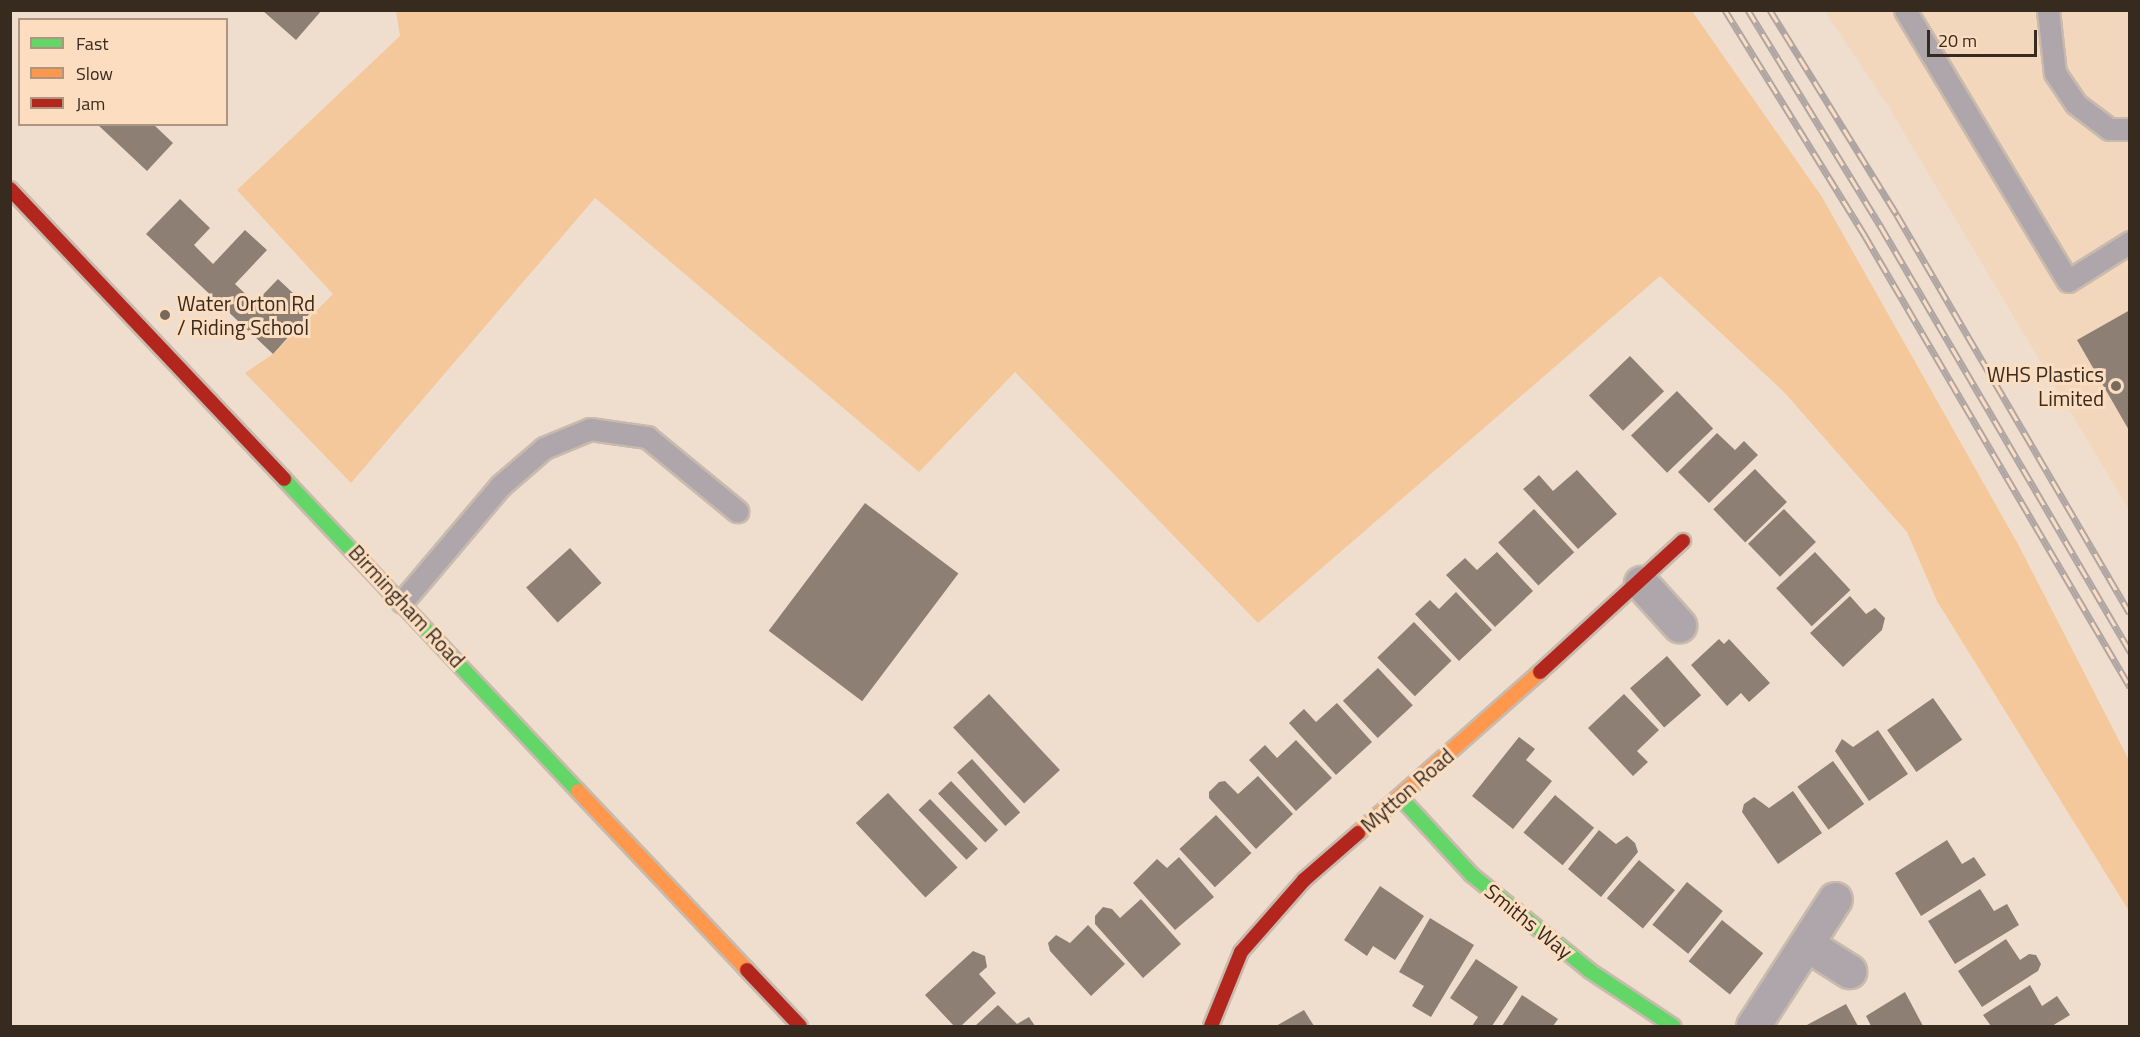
<!DOCTYPE html>
<html>
<head>
<meta charset="utf-8">
<style>
  body { margin:0 }
  #map { position:relative; width:2140px; height:1037px; overflow:hidden; background:#efdecd; font-family:"Titillium Web",sans-serif }
  div>[style] { position:absolute }
  .built>* { inset:0; background:#f3d7bc }
  .green>* { inset:0; background:#f4c89a }
  .building>* { inset:0; background:#8d7f74; transform-origin:0 0 }
  .roads { filter:drop-shadow(2px 0 #c8baad) drop-shadow(-2px 0 #c8baad) drop-shadow(0 2px #c8baad) drop-shadow(0 -2px #c8baad) }
  .lane>* { height:21px; margin:-10.5px; padding:0 10.5px; transform-origin:10.5px; border-radius:10.5px; background:#aea6aa }
  .street>* { height:33px; margin:-16.5px; padding:0 16.5px; transform-origin:16.5px; border-radius:16.5px; background:#aea6aa }
  .fast>* { height:14px; margin:-7px; padding:0 7px; transform-origin:7px; border-radius:7px; background:#63d668 }
  .slow>* { height:14px; margin:-7px; padding:0 7px; transform-origin:7px; border-radius:7px; background:#ff974d }
  .jam>* { height:14px; margin:-7px; padding:0 7px; transform-origin:7px; border-radius:7px; background:#b3261e }
  .rail>* { height:7px; margin-top:-3.5px; transform-origin:0; background:repeating-linear-gradient(90deg,#fcddc0 0 14px,#afa5a2 0 28px); box-sizing:border-box; border-block:2px solid #afa5a2 }
  .dots>* { width:16px; height:16px; translate:-50% -50%; box-sizing:border-box; border:3px solid #fcddc0; border-radius:50% }
  span { translate:-50% -50%; white-space:nowrap; text-align:center; line-height:1.15; -webkit-text-stroke:6px #fcddc0; paint-order:stroke }
  .poi-label { font-size:21px; color:#372b20 }
  .left { translate:0 -50%; text-align:left }
  .right { translate:-100% -50%; text-align:right }
  .street-label { font-size:21px; color:#372b20 }
  .frame { position:absolute; inset:0; border:12px solid #372b20; pointer-events:none }
  .legend { position:absolute; left:18px; top:18px; width:210px; height:108px; box-sizing:border-box; background:#fcddc0; border:2px solid #ad9680; margin:0; padding:8px 10px; list-style:none; font-size:18px; color:#372b20 }
  .legend li { display:flex; align-items:center; gap:12px; height:30px }
  .legend b { width:30px; border:2px solid #ad9680 }
  .scale { position:absolute; left:1927px; top:30px; width:110px; height:27px; box-sizing:border-box; border:3px solid #372b20; border-top:0; padding-left:8px; font-size:18px; line-height:21px; white-space:nowrap; color:#372b20; -webkit-text-stroke:4px #fcddc0; paint-order:stroke }
</style>
</head>
<body>
<div id="map">
  <div class="built">
    <i style="clip-path:polygon(1825px 11px,2129px 11px,2129px 510px,1888px 106px)"></i>
  </div>
  <div class="green">
    <i style="clip-path:polygon(396px 11px,1692px 11px,1822px 197px,2019px 546px,2129px 760px,2129px 911px,1937px 601px,1907px 532px,1784px 392px,1660px 276px,1258px 623px,1015px 372px,919px 472px,595px 198px,351px 483px,245px 373px,273px 354px,333px 294px,237px 190px,400px 36px)"></i>
  </div>
  <div class="building">
    <i style="clip-path:polygon(262px 10px,322px 10px,296px 40px)"></i>
    <i style="clip-path:polygon(97px 124px,153px 124px,173px 143px,147px 171px)"></i>
    <i style="clip-path:polygon(180px 199px,210px 228px,194px 245px,213px 264px,245px 230px,267px 250px,235px 284px,255px 303px,278px 279px,312px 311px,273px 354px,146px 234px)"></i>
    <i style="clip-path:polygon(2130px 310px,2130px 432px,2077px 340px)"></i>
    <i style="left:1630px;top:356px;width:49px;height:57px;rotate:46deg"></i>
    <i style="left:1677px;top:391px;width:52px;height:64px;rotate:46deg"></i>
    <i style="clip-path:polygon(1717px 433px,1735px 450px,1744px 441px,1758px 455px,1709px 503px,1678px 472px)"></i>
    <i style="left:1755px;top:469px;width:46px;height:58px;rotate:46deg"></i>
    <i style="clip-path:polygon(1577px 470px,1617px 514px,1578px 549px,1523px 489px,1539px 475px,1553px 491px)"></i>
    <i style="left:865px;top:503px;width:117px;height:160px;rotate:37deg"></i>
    <i style="left:1534px;top:509px;width:59px;height:49px;rotate:47deg"></i>
    <i style="left:1784px;top:509px;width:46px;height:50px;rotate:46deg"></i>
    <i style="left:570px;top:548px;width:47px;height:59px;rotate:48deg"></i>
    <i style="clip-path:polygon(1497px 552px,1533px 591px,1495px 627px,1446px 575px,1465px 558px,1477px 570px)"></i>
    <i style="left:1815px;top:552px;width:52px;height:53px;rotate:47deg"></i>
    <i style="clip-path:polygon(1456px 592px,1492px 630px,1459px 661px,1415px 614px,1430px 600px,1439px 609px)"></i>
    <i style="clip-path:polygon(1850px 596px,1866px 614px,1875px 608px,1885px 618px,1882px 630px,1843px 667px,1810px 633px)"></i>
    <i style="left:1414px;top:622px;width:54px;height:51px;rotate:46deg"></i>
    <i style="clip-path:polygon(1719px 639px,1724px 644px,1729px 639px,1770px 683px,1749px 702px,1741px 693px,1727px 706px,1691px 665px)"></i>
    <i style="left:1667px;top:656px;width:52px;height:49px;rotate:49deg"></i>
    <i style="left:1378px;top:668px;width:51px;height:48px;rotate:47deg"></i>
    <i style="left:989px;top:694px;width:104px;height:49px;rotate:47deg"></i>
    <i style="clip-path:polygon(1624px 694px,1659px 730px,1637px 751px,1648px 762px,1633px 776px,1588px 728px)"></i>
    <i style="left:1933px;top:698px;width:51px;height:56px;rotate:55deg"></i>
    <i style="clip-path:polygon(1337px 703px,1372px 742px,1336px 775px,1289px 723px,1304px 709px,1316px 722px)"></i>
    <i style="clip-path:polygon(1878px 730px,1908px 774px,1869px 801px,1835px 751px,1842px 739px,1853px 747px)"></i>
    <i style="clip-path:polygon(1519px 737px,1535px 749px,1526px 760px,1552px 781px,1513px 829px,1472px 796px)"></i>
    <i style="clip-path:polygon(1296px 740px,1332px 778px,1296px 811px,1249px 760px,1265px 745px,1277px 758px)"></i>
    <i style="left:972px;top:759px;width:72px;height:20px;rotate:48deg"></i>
    <i style="left:1833px;top:761px;width:53px;height:44px;rotate:54deg"></i>
    <i style="clip-path:polygon(1258px 776px,1293px 814px,1256px 849px,1209px 798px,1209px 792px,1219px 782px,1225px 781px,1238px 794px)"></i>
    <i style="left:951px;top:781px;width:68px;height:18px;rotate:46deg"></i>
    <i style="clip-path:polygon(1793px 791px,1822px 833px,1778px 864px,1742px 812px,1744px 804px,1754px 797px,1769px 808px)"></i>
    <i style="left:888px;top:793px;width:102px;height:44px;rotate:47deg"></i>
    <i style="left:1555px;top:795px;width:51px;height:49px;rotate:40deg"></i>
    <i style="left:930px;top:799px;width:69px;height:16px;rotate:46deg"></i>
    <i style="left:1216px;top:815px;width:52px;height:50px;rotate:47deg"></i>
    <i style="clip-path:polygon(1599px 830px,1616px 844px,1627px 836px,1635px 843px,1638px 852px,1601px 897px,1568px 869px)"></i>
    <i style="clip-path:polygon(1947px 840px,1962px 864px,1974px 857px,1986px 875px,1921px 916px,1895px 873px)"></i>
    <i style="clip-path:polygon(1179px 857px,1214px 897px,1175px 930px,1133px 883px,1157px 859px,1167px 868px)"></i>
    <i style="left:1639px;top:860px;width:47px;height:50px;rotate:40deg"></i>
    <i style="left:1687px;top:882px;width:46px;height:55px;rotate:39deg"></i>
    <i style="clip-path:polygon(1380px 886px,1424px 916px,1395px 960px,1373px 946px,1367px 956px,1344px 940px)"></i>
    <i style="clip-path:polygon(1980px 889px,1994px 911px,2007px 904px,2019px 925px,1955px 964px,1928px 921px)"></i>
    <i style="clip-path:polygon(1141px 899px,1181px 944px,1143px 978px,1095px 924px,1095px 916px,1103px 907px,1112px 909px,1120px 918px)"></i>
    <i style="clip-path:polygon(1430px 918px,1474px 945px,1431px 1017px,1412px 1006px,1424px 986px,1399px 972px)"></i>
    <i style="left:1722px;top:920px;width:53px;height:53px;rotate:39deg"></i>
    <i style="clip-path:polygon(1088px 925px,1125px 964px,1091px 996px,1050px 951px,1048px 943px,1056px 935px,1070px 943px)"></i>
    <i style="clip-path:polygon(2006px 939px,2020px 960px,2029px 954px,2036px 955px,2041px 964px,2038px 971px,1982px 1007px,1958px 971px)"></i>
    <i style="clip-path:polygon(973px 951px,985px 956px,987px 967px,979px 974px,996px 993px,961px 1026px,954px 1026px,925px 995px)"></i>
    <i style="clip-path:polygon(1476px 959px,1518px 987px,1492px 1026px,1472px 1026px,1478px 1017px,1450px 998px)"></i>
    <i style="clip-path:polygon(2030px 985px,2042px 1006px,2057px 996px,2070px 1015px,2052px 1026px,1991px 1026px,1983px 1015px)"></i>
    <i style="clip-path:polygon(1905px 992px,1923px 1026px,1871px 1026px,1866px 1016px)"></i>
    <i style="clip-path:polygon(1522px 995px,1558px 1019px,1553px 1026px,1502px 1026px)"></i>
    <i style="clip-path:polygon(1846px 1004px,1858px 1026px,1805px 1026px)"></i>
    <i style="clip-path:polygon(998px 1005px,1017px 1024px,1029px 1017px,1035px 1026px,975px 1026px)"></i>
    <i style="clip-path:polygon(1304px 1010px,1314px 1026px,1276px 1026px)"></i>
  </div>
  <div class="roads">
    <div class="lane">
      <i style="left:1905px;top:10px;width:316px;rotate:59deg"></i>
      <i style="left:2068px;top:281px;width:73px;rotate:-32.2deg"></i>
      <i style="left:2048px;top:10px;width:63px;rotate:83.7deg"></i>
      <i style="left:2055px;top:73px;width:37px;rotate:56deg"></i>
      <i style="left:2076px;top:104px;width:41px;rotate:37.1deg"></i>
      <i style="left:2109px;top:129px;width:21px"></i>
      <i style="left:402px;top:602px;width:152px;rotate:-49.8deg"></i>
      <i style="left:500px;top:486px;width:58px;rotate:-40.8deg"></i>
      <i style="left:544px;top:448px;width:50px;rotate:-22.4deg"></i>
      <i style="left:590px;top:429px;width:58px;rotate:8deg"></i>
      <i style="left:647px;top:437px;width:117px;rotate:39.4deg"></i>
    </div>
    <div class="street">
      <i style="left:1641px;top:583px;width:57px;rotate:47.9deg"></i>
      <i style="left:1808px;top:945px;width:49px;rotate:32.4deg"></i>
      <i style="left:1753px;top:1026px;width:151px;rotate:-57.2deg"></i>
    </div>
    <div class="fast">
      <i style="left:284px;top:479px;width:429px;rotate:46.7deg"></i>
      <i style="left:1400px;top:797px;width:106px;rotate:47.3deg"></i>
      <i style="left:1472px;top:875px;width:152px;rotate:39.1deg"></i>
      <i style="left:1590px;top:971px;width:100px;rotate:33.5deg"></i>
    </div>
    <div class="slow">
      <i style="left:578px;top:791px;width:246px;rotate:46.6deg"></i>
      <i style="left:1358px;top:833px;width:243px;rotate:-41.5deg"></i>
    </div>
    <div class="jam">
      <i style="left:10px;top:189px;width:399px;rotate:46.6deg"></i>
      <i style="left:1540px;top:672px;width:194px;rotate:-42.5deg"></i>
      <i style="left:747px;top:970px;width:77px;rotate:46.6deg"></i>
      <i style="left:1211px;top:1026px;width:80px;rotate:-67.9deg"></i>
      <i style="left:1241px;top:952px;width:96px;rotate:-48.8deg"></i>
      <i style="left:1304px;top:880px;width:72px;rotate:-41deg"></i>
    </div>
  </div>
  <div class="rail">
    <i style="left:1725px;top:10px;width:266px;rotate:58.2deg"></i>
    <i style="left:1865px;top:236px;width:523px;rotate:59.56deg"></i>
    <i style="left:1748px;top:10px;width:255px;rotate:58.5deg"></i>
    <i style="left:1881px;top:227px;width:493px;rotate:59.6deg"></i>
    <i style="left:1770px;top:10px;width:241px;rotate:58.2deg"></i>
    <i style="left:1897px;top:215px;width:461px;rotate:59.7deg"></i>
  </div>
  <div class="dots">
    <i style="left:165px;top:315px;background:#776a5d"></i>
    <i style="left:2116px;top:386px;background:#776a5d"></i>
  </div>
  <div class="poi-label">
    <span class="left" style="left:177px;top:315px">Water Orton Rd<br>/ Riding School</span>
    <span class="right" style="left:2104px;top:386px">WHS Plastics<br>Limited</span>
  </div>
  <div class="street-label">
    <span style="left:407px;top:606px;rotate:47deg">Birmingham Road</span>
    <span style="left:1407px;top:790px;rotate:-41deg">Mytton Road</span>
    <span style="left:1529px;top:921px;rotate:39deg">Smiths Way</span>
  </div>
  <div class="frame"></div>
  <ul class="legend">
  <li><b style="height:8px;background:#63d668"></b>Fast</li>
  <li><b style="height:8px;background:#ff974d"></b>Slow</li>
  <li><b style="height:8px;background:#b3261e"></b>Jam</li>
  </ul>
  <div class="scale">20 m</div>
</div>
</body>
</html>
